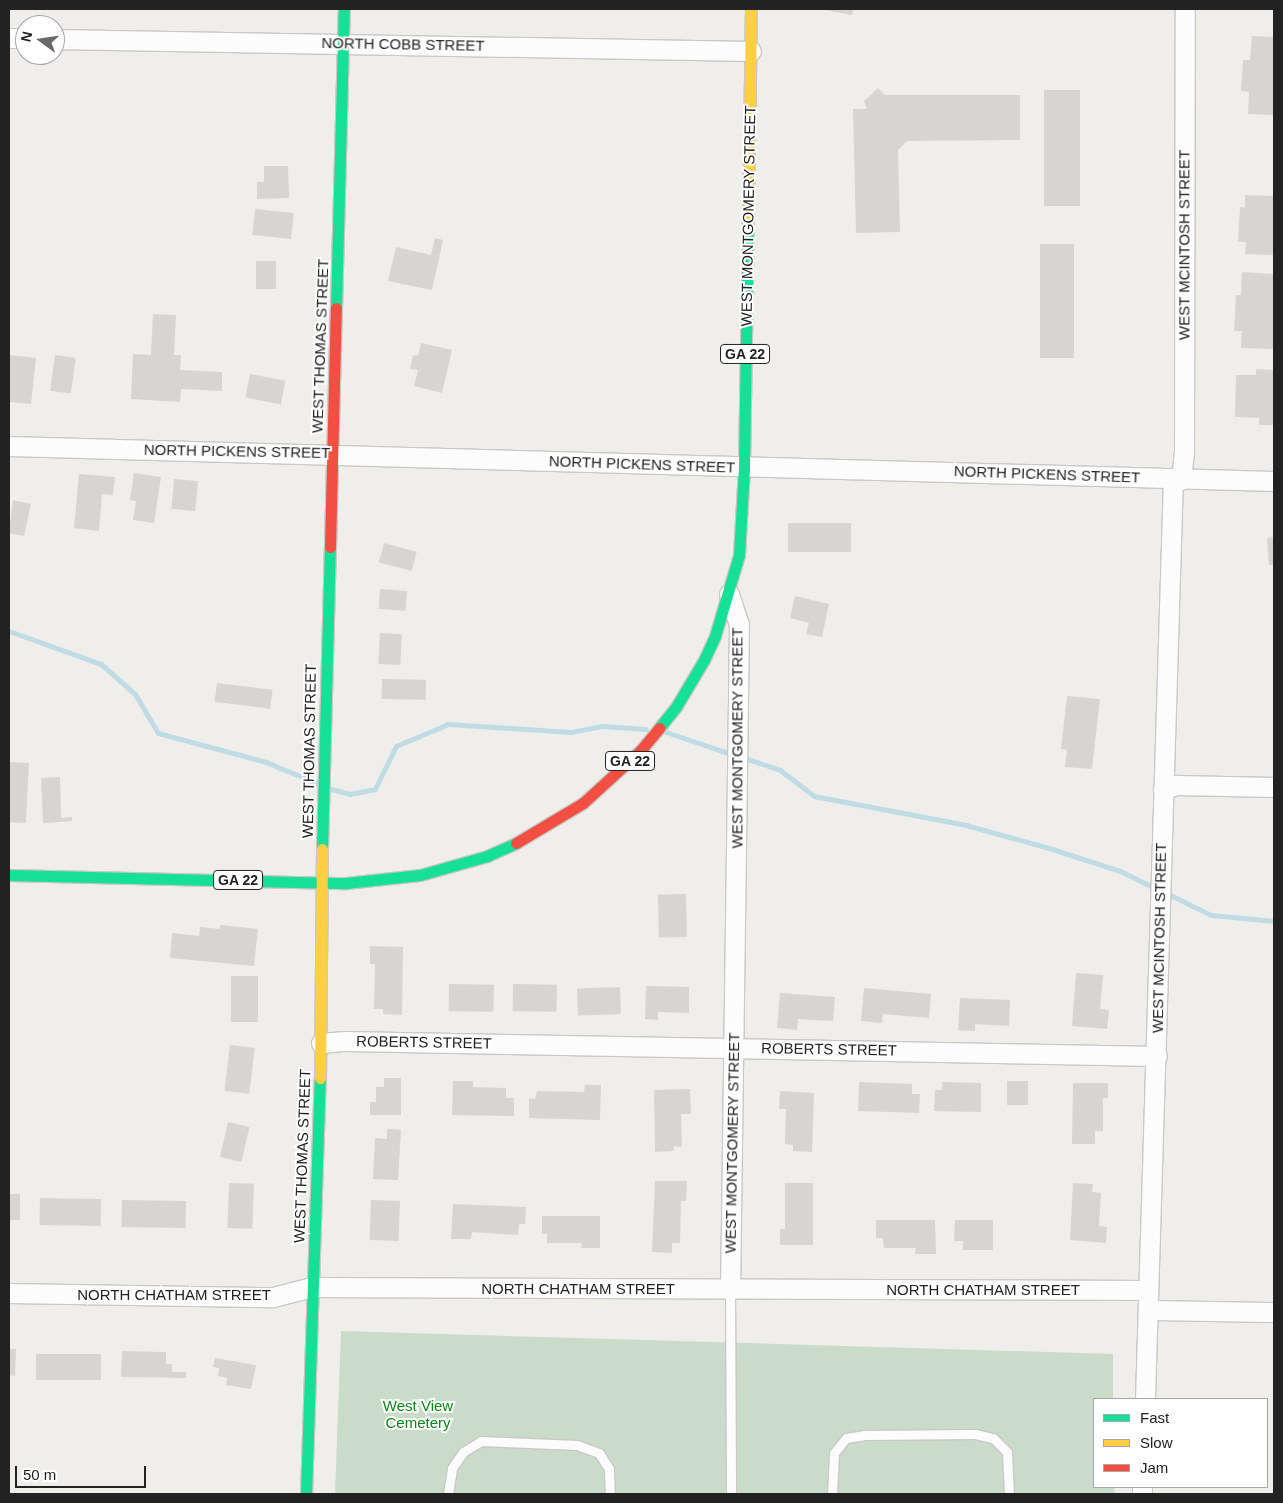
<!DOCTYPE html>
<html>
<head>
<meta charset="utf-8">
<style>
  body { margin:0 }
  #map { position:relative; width:1283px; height:1503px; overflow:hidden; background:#f0eeeb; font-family:Helvetica,sans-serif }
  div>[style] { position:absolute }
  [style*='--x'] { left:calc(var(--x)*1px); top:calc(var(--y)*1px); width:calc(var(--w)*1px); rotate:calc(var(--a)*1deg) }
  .cemetery>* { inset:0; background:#cadbca }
  .stream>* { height:5px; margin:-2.5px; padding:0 2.5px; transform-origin:2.5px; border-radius:2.5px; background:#bfdbe3 }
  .building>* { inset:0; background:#d7d4d2; transform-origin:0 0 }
  .roads { filter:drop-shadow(1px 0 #c9c8c7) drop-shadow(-1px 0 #c9c8c7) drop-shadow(0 1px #c9c8c7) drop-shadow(0 -1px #c9c8c7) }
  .lane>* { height:9px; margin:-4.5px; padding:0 4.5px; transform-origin:4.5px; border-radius:4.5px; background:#fdfcfc }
  .street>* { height:19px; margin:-9.5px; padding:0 9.5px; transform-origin:9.5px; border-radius:9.5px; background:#fdfcfc }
  .fast>* { height:11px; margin:-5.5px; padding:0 5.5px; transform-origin:5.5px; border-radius:5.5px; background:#16e098 }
  .slow>* { height:11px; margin:-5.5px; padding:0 5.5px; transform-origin:5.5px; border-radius:5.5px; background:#ffcf43 }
  .jam>* { height:11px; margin:-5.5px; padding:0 5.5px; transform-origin:5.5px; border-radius:5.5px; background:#f24e42 }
  span { translate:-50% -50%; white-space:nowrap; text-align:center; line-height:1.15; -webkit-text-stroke:4px #fff; paint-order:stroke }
  .shield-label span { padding:1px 4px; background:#fff; border:1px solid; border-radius:4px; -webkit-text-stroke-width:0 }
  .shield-label { font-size:14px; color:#222; font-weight:700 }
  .street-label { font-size:15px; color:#222 }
  .park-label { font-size:15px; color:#0c8416 }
  .frame { position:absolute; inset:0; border:10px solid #222; pointer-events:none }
  .legend { position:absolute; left:1093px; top:1398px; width:175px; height:90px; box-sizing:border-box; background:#fff; border:1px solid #a7a7a7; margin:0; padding:6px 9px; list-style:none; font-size:15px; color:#222 }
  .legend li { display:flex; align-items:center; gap:10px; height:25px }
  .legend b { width:25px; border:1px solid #a7a7a7 }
  .north { position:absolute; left:15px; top:15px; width:50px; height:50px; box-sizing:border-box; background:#fff; border:1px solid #a7a7a7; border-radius:50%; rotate:284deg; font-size:14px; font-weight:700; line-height:20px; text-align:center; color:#222 }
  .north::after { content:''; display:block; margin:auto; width:18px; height:22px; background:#6a6968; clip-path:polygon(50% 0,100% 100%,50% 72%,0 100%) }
  .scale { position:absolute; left:15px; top:1466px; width:131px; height:22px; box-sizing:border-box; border:2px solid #222; border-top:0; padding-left:6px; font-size:15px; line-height:18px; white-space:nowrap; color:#222; -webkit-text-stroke:4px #fff; paint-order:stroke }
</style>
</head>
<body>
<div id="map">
  <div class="cemetery">
    <div style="clip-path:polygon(341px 1331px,1113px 1354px,1113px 1399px,1094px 1399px,1094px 1487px,1114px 1487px,1115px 1494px,335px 1494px)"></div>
  </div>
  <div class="stream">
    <div style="--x:9;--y:631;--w:98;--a:19.7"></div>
    <div style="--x:101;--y:664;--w:45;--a:41.4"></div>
    <div style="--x:135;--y:694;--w:45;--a:59.5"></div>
    <div style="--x:158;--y:733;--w:112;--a:15"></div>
    <div style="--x:266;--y:762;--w:54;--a:22.8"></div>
    <div style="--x:666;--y:732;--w:72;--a:18.7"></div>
    <div style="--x:742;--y:757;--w:40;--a:18.9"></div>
    <div style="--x:780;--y:770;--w:43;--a:37.4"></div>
    <div style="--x:814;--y:796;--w:155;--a:10.8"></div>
    <div style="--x:966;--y:825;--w:86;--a:15.5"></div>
    <div style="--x:1049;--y:848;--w:75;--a:17.9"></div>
    <div style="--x:1120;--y:871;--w:41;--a:25.9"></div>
    <div style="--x:331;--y:789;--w:20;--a:15"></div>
    <div style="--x:350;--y:794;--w:25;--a:-11"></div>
    <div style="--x:375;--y:789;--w:48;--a:-64"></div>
    <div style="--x:396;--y:746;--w:56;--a:-22.9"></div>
    <div style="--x:448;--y:724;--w:123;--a:3.7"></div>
    <div style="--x:571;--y:732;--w:32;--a:-11"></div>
    <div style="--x:602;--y:726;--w:44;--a:3.9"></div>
    <div style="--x:1164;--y:892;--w:52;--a:26.1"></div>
    <div style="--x:1211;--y:915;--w:63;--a:5.4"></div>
  </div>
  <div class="building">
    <div style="clip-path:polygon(819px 9px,853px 9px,852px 15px)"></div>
    <div style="clip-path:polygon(1252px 36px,1274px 37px,1274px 115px,1248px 114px,1249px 92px,1241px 91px,1243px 60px,1250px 60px)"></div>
    <div style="clip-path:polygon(878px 88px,885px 95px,1020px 95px,1020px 140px,907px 141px,898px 150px,900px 232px,856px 233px,853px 109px,867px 109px,864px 101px)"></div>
    <div style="left:1044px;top:90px;width:36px;height:116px"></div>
    <div style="clip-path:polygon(264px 166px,288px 166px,289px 198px,257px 199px,257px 182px,264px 182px)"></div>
    <div style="clip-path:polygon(1245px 195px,1274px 196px,1274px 255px,1245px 254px,1246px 242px,1238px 242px,1240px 207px,1245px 208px)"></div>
    <div style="left:255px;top:209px;width:39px;height:26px;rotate:6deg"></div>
    <div style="clip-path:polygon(435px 238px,443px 240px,432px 290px,388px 281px,396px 247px,431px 255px)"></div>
    <div style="left:1040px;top:244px;width:34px;height:114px"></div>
    <div style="left:256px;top:261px;width:20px;height:28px"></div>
    <div style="clip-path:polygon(1242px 272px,1274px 274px,1274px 349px,1241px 348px,1242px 331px,1234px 331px,1236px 295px,1241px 295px)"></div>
    <div style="clip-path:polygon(153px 314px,176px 315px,174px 355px,181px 355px,180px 370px,222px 372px,222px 391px,181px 389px,180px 402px,131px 399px,133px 354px,151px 355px)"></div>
    <div style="clip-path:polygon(421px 343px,452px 350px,442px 393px,414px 386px,418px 370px,410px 369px,413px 355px,418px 356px)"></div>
    <div style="clip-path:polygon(10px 355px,36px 358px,31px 404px,9px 402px)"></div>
    <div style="left:55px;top:355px;width:21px;height:36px;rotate:8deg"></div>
    <div style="clip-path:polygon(1256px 369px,1274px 370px,1274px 425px,1259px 425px,1259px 418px,1235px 417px,1236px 375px,1256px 375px)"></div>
    <div style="left:250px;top:374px;width:36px;height:24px;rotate:11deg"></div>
    <div style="clip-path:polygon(134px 473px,161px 477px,154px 523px,133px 520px,136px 501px,130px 500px)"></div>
    <div style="clip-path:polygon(79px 474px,115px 477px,113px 495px,102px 494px,99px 531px,74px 528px)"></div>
    <div style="left:174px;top:479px;width:24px;height:30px;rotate:5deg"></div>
    <div style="clip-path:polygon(13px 500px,31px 504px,24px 536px,9px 533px)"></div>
    <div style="left:788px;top:523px;width:63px;height:29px"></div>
    <div style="clip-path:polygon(1274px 537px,1274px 565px,1269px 565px,1267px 538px)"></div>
    <div style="left:384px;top:543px;width:34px;height:20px;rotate:15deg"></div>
    <div style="left:380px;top:589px;width:27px;height:20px;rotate:4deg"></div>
    <div style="clip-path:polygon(795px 596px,829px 604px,822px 637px,806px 634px,809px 623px,790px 618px)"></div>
    <div style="left:380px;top:633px;width:22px;height:31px;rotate:3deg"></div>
    <div style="left:382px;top:679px;width:44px;height:20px;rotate:1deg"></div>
    <div style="left:217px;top:683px;width:56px;height:19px;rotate:7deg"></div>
    <div style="clip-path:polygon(1067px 696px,1100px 699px,1092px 769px,1065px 767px,1067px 750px,1061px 749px)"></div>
    <div style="left:9px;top:762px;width:20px;height:60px;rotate:3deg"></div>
    <div style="clip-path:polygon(60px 777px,61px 818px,72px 817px,72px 821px,43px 823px,41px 778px)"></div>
    <div style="left:686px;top:894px;width:43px;height:28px;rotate:89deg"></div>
    <div style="clip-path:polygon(220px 925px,258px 929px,254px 966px,170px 958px,172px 933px,199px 936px,200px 927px,220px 929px)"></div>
    <div style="clip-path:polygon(370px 946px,403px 947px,402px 1015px,383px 1014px,383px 1009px,374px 1009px,375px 964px,370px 964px)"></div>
    <div style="clip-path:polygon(1076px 973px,1103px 975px,1100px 1009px,1109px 1010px,1107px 1029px,1072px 1026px)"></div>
    <div style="left:231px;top:976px;width:27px;height:46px"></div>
    <div style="left:449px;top:984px;width:45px;height:27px;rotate:1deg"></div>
    <div style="left:513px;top:984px;width:44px;height:27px;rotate:1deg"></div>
    <div style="clip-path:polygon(646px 986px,689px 987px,689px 1013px,658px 1012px,658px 1020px,645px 1019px)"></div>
    <div style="left:620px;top:987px;width:27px;height:43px;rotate:88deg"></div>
    <div style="clip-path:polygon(864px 988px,931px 994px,929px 1018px,883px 1014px,882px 1023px,861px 1021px)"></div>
    <div style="clip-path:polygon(780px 993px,835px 997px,833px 1021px,798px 1019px,797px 1030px,777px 1028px)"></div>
    <div style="clip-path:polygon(960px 998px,1010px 1000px,1009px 1026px,975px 1024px,975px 1031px,958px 1030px)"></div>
    <div style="left:230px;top:1045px;width:25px;height:46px;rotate:7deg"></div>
    <div style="clip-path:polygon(384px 1078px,401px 1078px,401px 1115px,370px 1115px,370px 1102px,376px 1102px,376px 1087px,384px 1087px)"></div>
    <div style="clip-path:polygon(453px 1081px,473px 1081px,473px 1087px,506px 1088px,506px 1098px,514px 1098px,514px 1116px,452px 1115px)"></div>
    <div style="left:1007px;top:1081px;width:21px;height:24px"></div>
    <div style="clip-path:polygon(859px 1082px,912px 1084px,912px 1094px,920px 1094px,919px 1113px,858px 1111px)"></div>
    <div style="clip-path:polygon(942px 1082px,981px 1083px,981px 1112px,934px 1111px,935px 1090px,942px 1090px)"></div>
    <div style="clip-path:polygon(1073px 1083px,1108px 1083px,1108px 1098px,1103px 1098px,1103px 1131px,1095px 1131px,1095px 1144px,1072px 1144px)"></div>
    <div style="clip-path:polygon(585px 1085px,601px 1085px,600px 1120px,529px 1118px,529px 1098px,535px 1099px,537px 1091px,584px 1092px)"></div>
    <div style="clip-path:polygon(690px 1089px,691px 1114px,681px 1114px,682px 1147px,674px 1146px,673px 1151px,655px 1152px,654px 1090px)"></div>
    <div style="clip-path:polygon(780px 1091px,814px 1093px,812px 1152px,793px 1151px,793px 1145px,785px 1144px,786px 1109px,779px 1109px)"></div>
    <div style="left:228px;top:1122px;width:22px;height:36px;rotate:13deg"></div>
    <div style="clip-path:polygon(387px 1129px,401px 1130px,398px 1180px,373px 1179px,375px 1138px,387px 1139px)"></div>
    <div style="clip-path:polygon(655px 1181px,687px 1181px,686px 1201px,681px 1201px,680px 1243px,672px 1243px,672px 1253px,652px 1252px)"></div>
    <div style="left:229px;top:1183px;width:25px;height:45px;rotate:2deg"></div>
    <div style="clip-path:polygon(785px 1183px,813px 1183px,813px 1245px,780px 1245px,780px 1229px,785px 1229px)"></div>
    <div style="clip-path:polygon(1073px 1183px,1093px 1184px,1092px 1192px,1101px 1193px,1099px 1226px,1107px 1227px,1106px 1243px,1070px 1240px)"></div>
    <div style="left:9px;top:1194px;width:11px;height:26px"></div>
    <div style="left:40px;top:1198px;width:61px;height:27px;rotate:1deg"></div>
    <div style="left:122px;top:1200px;width:64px;height:27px;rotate:1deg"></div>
    <div style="left:371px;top:1200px;width:29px;height:40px;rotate:2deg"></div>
    <div style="clip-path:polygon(453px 1204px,526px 1207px,525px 1224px,519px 1224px,518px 1235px,472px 1232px,471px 1239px,451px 1239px)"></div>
    <div style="clip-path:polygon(542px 1216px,600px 1216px,600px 1248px,581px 1248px,582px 1243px,547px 1243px,547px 1234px,542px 1234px)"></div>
    <div style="clip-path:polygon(876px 1220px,935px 1220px,936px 1254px,915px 1254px,916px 1248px,884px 1248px,883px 1238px,876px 1238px)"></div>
    <div style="clip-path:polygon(955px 1220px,993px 1220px,993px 1250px,963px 1250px,963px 1241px,954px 1241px)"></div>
    <div style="clip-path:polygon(9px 1349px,16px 1349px,15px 1376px,9px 1375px)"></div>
    <div style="clip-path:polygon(122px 1351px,166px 1352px,166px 1364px,172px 1364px,172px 1372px,186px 1372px,186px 1378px,121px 1377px)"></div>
    <div style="left:36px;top:1354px;width:65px;height:26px"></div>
    <div style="clip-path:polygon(215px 1358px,256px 1365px,251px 1389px,226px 1385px,227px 1378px,218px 1376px,219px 1368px,213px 1367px)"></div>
  </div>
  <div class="roads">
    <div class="lane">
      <div style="--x:730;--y:1290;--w:204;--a:89.7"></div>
      <div style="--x:448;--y:1494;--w:26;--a:-81"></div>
      <div style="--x:452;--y:1468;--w:19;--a:-55"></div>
      <div style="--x:463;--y:1452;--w:21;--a:-31"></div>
      <div style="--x:481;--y:1441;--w:96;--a:2.4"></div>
      <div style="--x:577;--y:1445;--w:23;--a:20"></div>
      <div style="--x:599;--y:1453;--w:19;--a:58"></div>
      <div style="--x:609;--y:1469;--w:25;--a:88"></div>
      <div style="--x:832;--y:1494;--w:41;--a:-87.2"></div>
      <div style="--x:834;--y:1453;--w:19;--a:-51"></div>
      <div style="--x:846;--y:1438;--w:18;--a:-9"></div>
      <div style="--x:864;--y:1435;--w:111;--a:-0.5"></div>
      <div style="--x:975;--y:1434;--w:18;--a:13"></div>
      <div style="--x:993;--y:1438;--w:20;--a:45"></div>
      <div style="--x:1007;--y:1452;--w:42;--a:87.3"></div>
    </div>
    <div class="street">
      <div style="--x:9;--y:38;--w:16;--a:0"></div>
      <div style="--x:55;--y:39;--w:696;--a:0.99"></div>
      <div style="--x:9;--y:446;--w:1265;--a:1.58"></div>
      <div style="--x:1181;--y:480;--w:27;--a:-84"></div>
      <div style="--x:1184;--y:453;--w:444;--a:-89.9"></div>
      <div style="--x:729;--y:594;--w:32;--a:72"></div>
      <div style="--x:739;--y:624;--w:666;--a:90.77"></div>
      <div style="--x:1163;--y:789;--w:15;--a:-16"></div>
      <div style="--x:1177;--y:785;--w:97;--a:1.2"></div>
      <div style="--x:321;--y:1043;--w:24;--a:-5"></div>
      <div style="--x:345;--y:1041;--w:812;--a:1.06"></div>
      <div style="--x:9;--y:1293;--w:264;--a:0.9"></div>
      <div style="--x:273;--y:1297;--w:40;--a:-14.4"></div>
      <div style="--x:312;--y:1287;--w:836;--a:0.21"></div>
      <div style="--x:1148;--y:1310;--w:126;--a:0.9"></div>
      <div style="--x:1145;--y:1399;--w:922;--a:-88.26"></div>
      <div style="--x:1142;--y:1487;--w:7;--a:90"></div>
    </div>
    <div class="fast">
      <div style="--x:336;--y:308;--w:299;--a:-88.5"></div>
      <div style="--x:659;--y:728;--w:27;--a:-51"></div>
      <div style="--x:676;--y:707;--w:55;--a:-59.2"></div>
      <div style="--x:704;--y:660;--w:26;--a:-65"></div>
      <div style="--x:715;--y:636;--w:84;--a:-73.5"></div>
      <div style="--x:739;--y:555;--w:88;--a:-86.7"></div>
      <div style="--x:744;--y:467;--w:246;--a:-89.1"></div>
      <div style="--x:322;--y:849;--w:302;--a:-88.5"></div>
      <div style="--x:9;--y:875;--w:337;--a:1.4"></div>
      <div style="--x:346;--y:883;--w:74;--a:-6.2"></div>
      <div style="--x:420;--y:875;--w:70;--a:-15.8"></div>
      <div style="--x:487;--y:856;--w:32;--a:-24"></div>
      <div style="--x:306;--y:1494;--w:416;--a:-88.1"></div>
    </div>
    <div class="slow">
      <div style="--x:748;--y:221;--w:212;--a:-89.2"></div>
      <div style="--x:320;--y:1078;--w:229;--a:-89.5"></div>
    </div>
    <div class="jam">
      <div style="--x:330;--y:547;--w:239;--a:-88.6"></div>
      <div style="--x:516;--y:843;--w:78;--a:-30.8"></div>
      <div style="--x:583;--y:803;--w:77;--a:-42.4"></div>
      <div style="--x:640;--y:751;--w:30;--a:-50"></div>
    </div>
  </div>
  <div class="shield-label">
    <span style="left:745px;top:354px">GA 22</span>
    <span style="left:630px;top:761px">GA 22</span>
    <span style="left:238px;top:880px">GA 22</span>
  </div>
  <div class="street-label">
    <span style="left:403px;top:44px;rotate:1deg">NORTH COBB STREET</span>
    <span style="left:748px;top:216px;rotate:-89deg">WEST MONTGOMERY STREET</span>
    <span style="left:1184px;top:245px;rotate:-90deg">WEST MCINTOSH STREET</span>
    <span style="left:320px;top:346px;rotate:-88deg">WEST THOMAS STREET</span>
    <span style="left:237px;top:451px;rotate:1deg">NORTH PICKENS STREET</span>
    <span style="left:642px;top:464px;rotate:2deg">NORTH PICKENS STREET</span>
    <span style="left:1047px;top:474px;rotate:2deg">NORTH PICKENS STREET</span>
    <span style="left:737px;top:738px;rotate:-90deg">WEST MONTGOMERY STREET</span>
    <span style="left:309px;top:751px;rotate:-89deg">WEST THOMAS STREET</span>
    <span style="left:1159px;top:938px;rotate:-89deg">WEST MCINTOSH STREET</span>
    <span style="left:424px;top:1042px;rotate:1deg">ROBERTS STREET</span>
    <span style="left:829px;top:1049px;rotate:1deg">ROBERTS STREET</span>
    <span style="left:732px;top:1143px;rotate:-89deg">WEST MONTGOMERY STREET</span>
    <span style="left:302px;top:1156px;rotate:-88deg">WEST THOMAS STREET</span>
    <span style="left:578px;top:1289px">NORTH CHATHAM STREET</span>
    <span style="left:983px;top:1290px">NORTH CHATHAM STREET</span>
    <span style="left:174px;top:1295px">NORTH CHATHAM STREET</span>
  </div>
  <div class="park-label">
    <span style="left:418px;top:1414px">West View<br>Cemetery</span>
  </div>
  <div class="frame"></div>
  <ul class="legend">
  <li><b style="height:6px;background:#16e098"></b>Fast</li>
  <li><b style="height:6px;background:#ffcf43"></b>Slow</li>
  <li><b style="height:6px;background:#f24e42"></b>Jam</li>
  </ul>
  <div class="north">N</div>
  <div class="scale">50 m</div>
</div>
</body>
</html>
